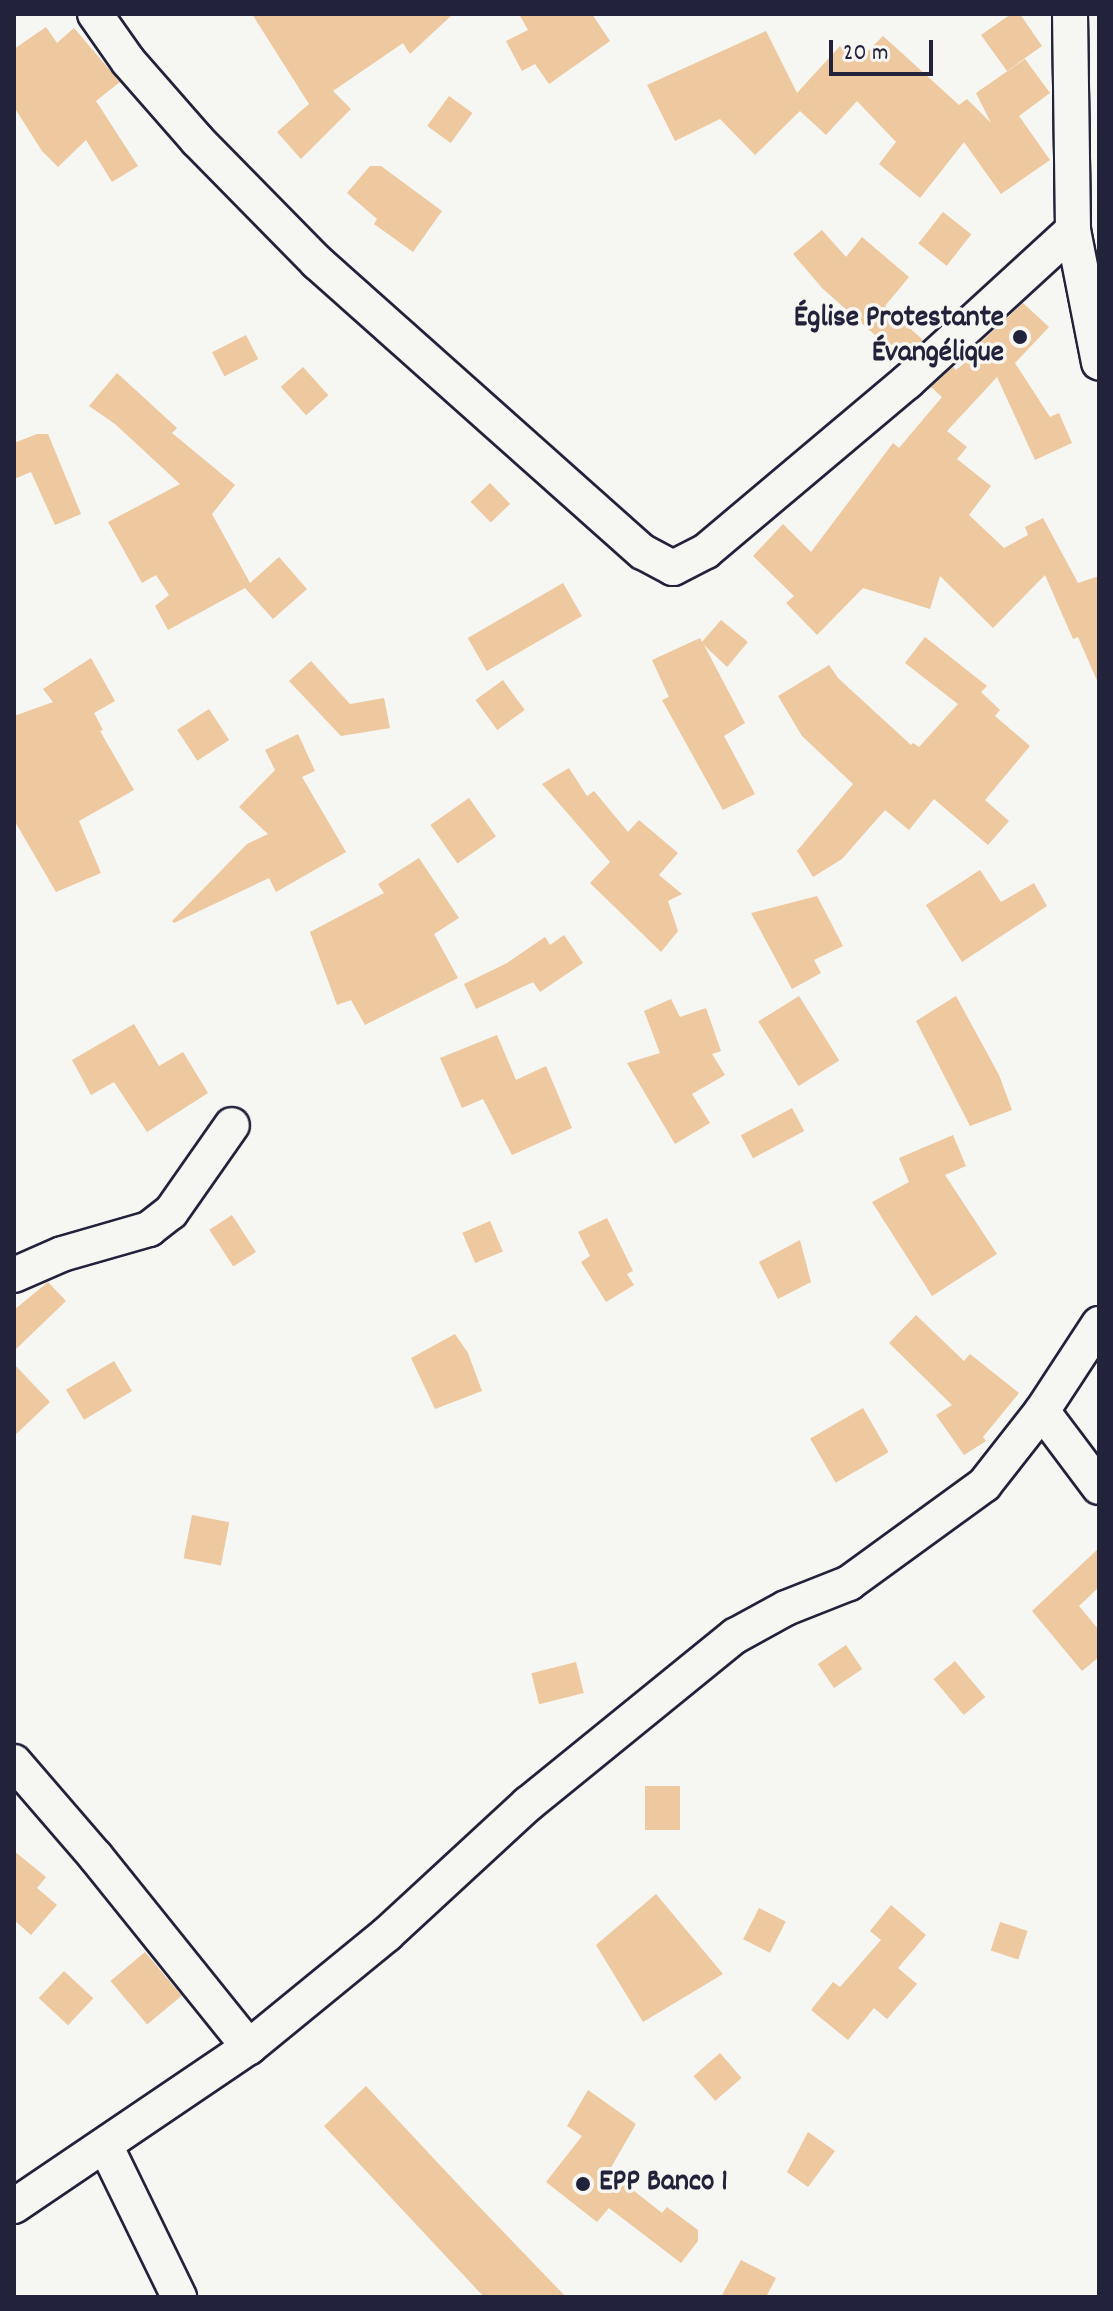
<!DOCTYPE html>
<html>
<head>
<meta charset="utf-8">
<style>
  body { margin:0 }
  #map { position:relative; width:1113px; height:2311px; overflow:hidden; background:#f6f6f2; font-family:Dekko,sans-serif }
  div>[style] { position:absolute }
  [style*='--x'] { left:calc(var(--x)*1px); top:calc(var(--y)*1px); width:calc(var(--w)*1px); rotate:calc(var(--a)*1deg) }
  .building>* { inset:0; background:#eec89e; transform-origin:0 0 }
  .roads { filter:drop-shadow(2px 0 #22223b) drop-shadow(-2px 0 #22223b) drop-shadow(0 2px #22223b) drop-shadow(0 -2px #22223b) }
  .minor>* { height:34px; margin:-17px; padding:0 17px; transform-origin:17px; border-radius:17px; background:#f6f6f2 }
  .dots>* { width:22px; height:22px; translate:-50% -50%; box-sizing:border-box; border:4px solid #f6f6f2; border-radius:50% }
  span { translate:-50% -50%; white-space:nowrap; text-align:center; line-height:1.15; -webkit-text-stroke:7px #f6f6f2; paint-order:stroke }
  .poi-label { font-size:30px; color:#22223b; font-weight:700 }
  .right { translate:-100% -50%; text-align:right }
  .left { translate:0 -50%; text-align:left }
  .frame { position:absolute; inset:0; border:16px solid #22223b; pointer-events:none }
  .scale { position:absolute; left:829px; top:40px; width:104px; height:36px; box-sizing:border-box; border:4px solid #22223b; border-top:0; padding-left:10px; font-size:24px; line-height:28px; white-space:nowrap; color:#22223b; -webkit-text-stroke:6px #f6f6f2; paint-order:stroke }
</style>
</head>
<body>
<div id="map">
  <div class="building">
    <div style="clip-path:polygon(252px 14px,453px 14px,410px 54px,403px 43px,333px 91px,351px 109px,301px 159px,277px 132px,309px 104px)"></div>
    <div style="clip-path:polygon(519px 14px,592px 14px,610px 41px,549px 84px,535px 64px,522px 71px,506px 41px,528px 30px)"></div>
    <div style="clip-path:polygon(1011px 14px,1020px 14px,1042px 46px,1007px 71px,981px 35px)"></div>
    <div style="clip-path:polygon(46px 27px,57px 43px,74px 28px,120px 82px,96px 101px,138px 166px,112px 182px,86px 140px,58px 167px,42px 151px,14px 107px,14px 49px)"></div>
    <div style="clip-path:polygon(766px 31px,797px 93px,840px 46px,857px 62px,883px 36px,959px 105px,967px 99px,991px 123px,976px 93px,1025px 59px,1050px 93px,1019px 116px,1050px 160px,1001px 194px,964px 142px,920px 198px,879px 164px,896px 142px,857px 101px,826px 135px,800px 111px,755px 155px,720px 119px,675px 141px,647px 85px)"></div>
    <div style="left:449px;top:96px;width:29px;height:37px;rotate:36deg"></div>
    <div style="clip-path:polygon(370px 166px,381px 166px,442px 211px,413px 252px,374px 224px,377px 219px,347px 193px)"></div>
    <div style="left:943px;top:212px;width:36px;height:40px;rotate:38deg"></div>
    <div style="clip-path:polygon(822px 230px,846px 257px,862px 237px,909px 277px,885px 306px,923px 340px,902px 359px,822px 288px,793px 254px)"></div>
    <div style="clip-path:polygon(1023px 303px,1049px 327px,1015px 363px,1050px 417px,1059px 413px,1072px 443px,1035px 460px,997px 377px,947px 431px,967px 447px,957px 459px,991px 486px,969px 515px,1004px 548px,1028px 535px,1025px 527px,1043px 518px,1078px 583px,1099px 576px,1099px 685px,1078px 637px,1073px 639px,1045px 575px,993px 628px,940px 576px,930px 609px,863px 588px,817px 635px,786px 603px,794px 596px,753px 556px,783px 524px,811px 552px,893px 443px,899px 448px,942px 397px,931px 387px,953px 367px,956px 370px,973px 356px,983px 346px,981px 342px)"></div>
    <div style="left:246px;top:335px;width:27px;height:38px;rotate:63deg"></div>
    <div style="left:303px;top:367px;width:38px;height:30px;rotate:48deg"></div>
    <div style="clip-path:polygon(117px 373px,177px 428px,172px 433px,235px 485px,212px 514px,250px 583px,279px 557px,307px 589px,273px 619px,245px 588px,168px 630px,155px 606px,169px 595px,156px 575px,142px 583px,108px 522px,180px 484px,115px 424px,89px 406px)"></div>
    <div style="clip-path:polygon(37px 434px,48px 434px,81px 514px,55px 525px,31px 472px,14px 479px,14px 443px)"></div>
    <div style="left:490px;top:483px;width:29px;height:27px;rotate:46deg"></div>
    <div style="left:563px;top:583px;width:38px;height:110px;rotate:60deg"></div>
    <div style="clip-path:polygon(721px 620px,748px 642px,727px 667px,704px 645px,745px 723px,724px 736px,755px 794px,723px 810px,662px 700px,669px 697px,652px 660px,700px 638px,702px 642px)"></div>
    <div style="clip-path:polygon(925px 637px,987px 686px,981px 692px,1000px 710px,995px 716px,1030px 746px,985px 800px,1009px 821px,988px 845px,934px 799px,909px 830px,885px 810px,842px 859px,813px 877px,797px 851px,853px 784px,802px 736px,778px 696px,829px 665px,838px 678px,911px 745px,913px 743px,919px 747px,958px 704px,905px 663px)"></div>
    <div style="clip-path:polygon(91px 658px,115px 701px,94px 713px,103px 730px,100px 731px,134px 790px,79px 821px,101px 873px,56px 892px,14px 820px,14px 716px,53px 702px,43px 689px)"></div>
    <div style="clip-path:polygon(311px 661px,350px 704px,384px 698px,390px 728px,341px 736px,289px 681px)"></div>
    <div style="left:503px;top:680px;width:37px;height:34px;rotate:54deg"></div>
    <div style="left:209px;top:709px;width:37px;height:38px;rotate:57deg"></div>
    <div style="clip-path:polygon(298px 734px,315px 771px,302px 777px,346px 852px,276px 892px,269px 878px,174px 923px,172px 921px,247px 844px,268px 834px,239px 807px,275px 770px,265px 750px)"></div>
    <div style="clip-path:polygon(569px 768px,587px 796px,594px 791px,628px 832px,639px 820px,678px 853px,659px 875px,682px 894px,668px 901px,678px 931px,661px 952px,590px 883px,610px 862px,542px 784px)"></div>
    <div style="left:469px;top:798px;width:47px;height:47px;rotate:55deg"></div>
    <div style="clip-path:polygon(419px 858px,459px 918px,434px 934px,458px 978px,365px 1025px,351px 1000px,337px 1005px,310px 932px,384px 893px,378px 884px)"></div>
    <div style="clip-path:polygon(980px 870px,1001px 902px,1034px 883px,1047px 906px,962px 962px,926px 905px)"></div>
    <div style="clip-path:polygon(817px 896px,843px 946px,814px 960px,821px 973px,792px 989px,751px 913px)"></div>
    <div style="clip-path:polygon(564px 935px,583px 963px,540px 992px,533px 982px,476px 1009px,464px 984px,507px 963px,545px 937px,550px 945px)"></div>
    <div style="left:799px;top:996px;width:76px;height:48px;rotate:58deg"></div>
    <div style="clip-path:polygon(956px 996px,999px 1075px,1012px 1110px,970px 1126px,916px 1021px)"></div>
    <div style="clip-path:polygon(671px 999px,680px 1017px,706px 1008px,721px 1051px,712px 1054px,725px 1075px,692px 1094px,710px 1123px,675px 1144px,627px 1063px,660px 1053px,644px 1011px)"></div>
    <div style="clip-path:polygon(134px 1024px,159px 1066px,183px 1052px,208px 1093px,147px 1132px,114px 1082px,91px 1095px,72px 1060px)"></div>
    <div style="clip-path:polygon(497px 1035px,516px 1080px,546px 1066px,572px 1128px,512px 1155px,483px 1099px,462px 1108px,440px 1058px)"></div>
    <div style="left:792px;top:1108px;width:26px;height:58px;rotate:62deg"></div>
    <div style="clip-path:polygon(953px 1135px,966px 1166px,945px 1175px,997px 1254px,932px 1296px,872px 1202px,909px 1182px,899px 1158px)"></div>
    <div style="left:232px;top:1215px;width:44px;height:27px;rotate:57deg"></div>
    <div style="clip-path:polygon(607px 1218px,633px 1271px,627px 1274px,634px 1285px,606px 1302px,581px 1262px,590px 1256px,578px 1232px)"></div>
    <div style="left:490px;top:1221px;width:33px;height:30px;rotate:67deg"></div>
    <div style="clip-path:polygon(800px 1240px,811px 1282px,778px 1299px,759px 1262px)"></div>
    <div style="clip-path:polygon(48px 1282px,66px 1301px,14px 1351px,14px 1310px)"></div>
    <div style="clip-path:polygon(916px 1315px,964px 1361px,970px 1354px,1019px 1393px,983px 1437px,986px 1441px,964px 1455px,936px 1415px,952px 1405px,889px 1343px)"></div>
    <div style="clip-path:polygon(455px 1334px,468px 1353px,482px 1391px,435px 1409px,411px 1358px)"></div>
    <div style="left:114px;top:1361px;width:35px;height:56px;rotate:59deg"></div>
    <div style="clip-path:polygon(14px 1364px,50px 1402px,14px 1436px)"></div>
    <div style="left:863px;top:1408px;width:51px;height:61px;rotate:60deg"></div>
    <div style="left:192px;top:1515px;width:38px;height:44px;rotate:11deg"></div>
    <div style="clip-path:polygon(1099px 1548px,1099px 1587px,1079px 1606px,1099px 1630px,1099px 1657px,1082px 1671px,1032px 1611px)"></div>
    <div style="left:846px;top:1645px;width:29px;height:34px;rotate:56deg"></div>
    <div style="left:955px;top:1661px;width:47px;height:28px;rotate:50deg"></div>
    <div style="left:576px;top:1662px;width:32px;height:46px;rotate:76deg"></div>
    <div style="left:645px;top:1786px;width:35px;height:44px"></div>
    <div style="clip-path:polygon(14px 1851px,46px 1877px,37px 1888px,57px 1905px,31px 1935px,14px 1920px)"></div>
    <div style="clip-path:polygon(656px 1894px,723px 1974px,643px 2022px,596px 1945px)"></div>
    <div style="clip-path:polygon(891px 1905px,926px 1935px,898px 1968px,917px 1984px,887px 2019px,874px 2008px,848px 2040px,811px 2010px,833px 1982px,840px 1987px,881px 1940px,870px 1931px)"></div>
    <div style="left:759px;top:1908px;width:30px;height:35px;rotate:27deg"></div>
    <div style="left:1000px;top:1922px;width:29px;height:30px;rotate:18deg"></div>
    <div style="left:145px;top:1952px;width:57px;height:45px;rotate:50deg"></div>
    <div style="left:64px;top:1971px;width:40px;height:37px;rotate:43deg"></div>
    <div style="left:720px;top:2053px;width:33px;height:35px;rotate:49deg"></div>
    <div style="clip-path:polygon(366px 2086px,466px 2193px,566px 2297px,484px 2297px,324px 2126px)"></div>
    <div style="clip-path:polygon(588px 2090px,636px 2124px,609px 2171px,662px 2213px,667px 2207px,698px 2230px,698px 2241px,681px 2263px,609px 2208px,597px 2222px,546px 2182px,582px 2136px,567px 2126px)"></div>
    <div style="clip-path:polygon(808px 2132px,835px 2151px,808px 2187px,787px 2172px)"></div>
    <div style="clip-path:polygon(741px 2260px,776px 2278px,766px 2297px,721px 2297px)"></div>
  </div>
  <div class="roads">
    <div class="minor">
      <div style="--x:95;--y:14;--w:57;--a:54.9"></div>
      <div style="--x:128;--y:61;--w:106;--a:48.8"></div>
      <div style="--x:198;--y:141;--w:170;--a:45.5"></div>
      <div style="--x:317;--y:262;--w:436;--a:41.7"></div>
      <div style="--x:643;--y:552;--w:34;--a:28"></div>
      <div style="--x:673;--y:568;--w:37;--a:-27"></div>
      <div style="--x:706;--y:551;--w:263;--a:-40.1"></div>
      <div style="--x:907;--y:382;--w:225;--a:-42.5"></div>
      <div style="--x:1070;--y:14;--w:216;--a:89.2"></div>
      <div style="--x:1073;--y:230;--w:135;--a:78.9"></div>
      <div style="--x:14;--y:1275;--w:52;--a:-23.6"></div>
      <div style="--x:62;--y:1254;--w:91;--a:-16"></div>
      <div style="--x:149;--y:1229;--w:28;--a:-38"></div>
      <div style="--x:171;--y:1212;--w:106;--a:-55"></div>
      <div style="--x:1042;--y:1411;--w:95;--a:53.1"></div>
      <div style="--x:14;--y:1762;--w:125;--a:49.2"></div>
      <div style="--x:96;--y:1857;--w:244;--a:51.2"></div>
      <div style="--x:106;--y:2147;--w:167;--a:64"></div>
      <div style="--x:14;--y:2206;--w:284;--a:-34.1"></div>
      <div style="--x:249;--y:2047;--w:178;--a:-39.3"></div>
      <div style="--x:387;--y:1934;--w:192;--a:-42.7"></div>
      <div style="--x:528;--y:1804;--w:267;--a:-39.1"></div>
      <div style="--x:735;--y:1636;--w:58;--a:-28.8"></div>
      <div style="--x:786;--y:1608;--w:68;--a:-21.6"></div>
      <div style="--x:849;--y:1583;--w:167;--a:-36"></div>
      <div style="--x:984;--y:1485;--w:94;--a:-51.9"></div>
      <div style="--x:1042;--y:1411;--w:104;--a:-56.8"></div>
    </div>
  </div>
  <div class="dots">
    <div style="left:1020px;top:337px;background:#22223b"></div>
    <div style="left:583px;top:2184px;background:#22223b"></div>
  </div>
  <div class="poi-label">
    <span class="right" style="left:1004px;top:337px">Église Protestante<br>Évangélique</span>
    <span class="left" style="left:599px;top:2184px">EPP Banco 1</span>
  </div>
  <div class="frame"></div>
  <div class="scale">20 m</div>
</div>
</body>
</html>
